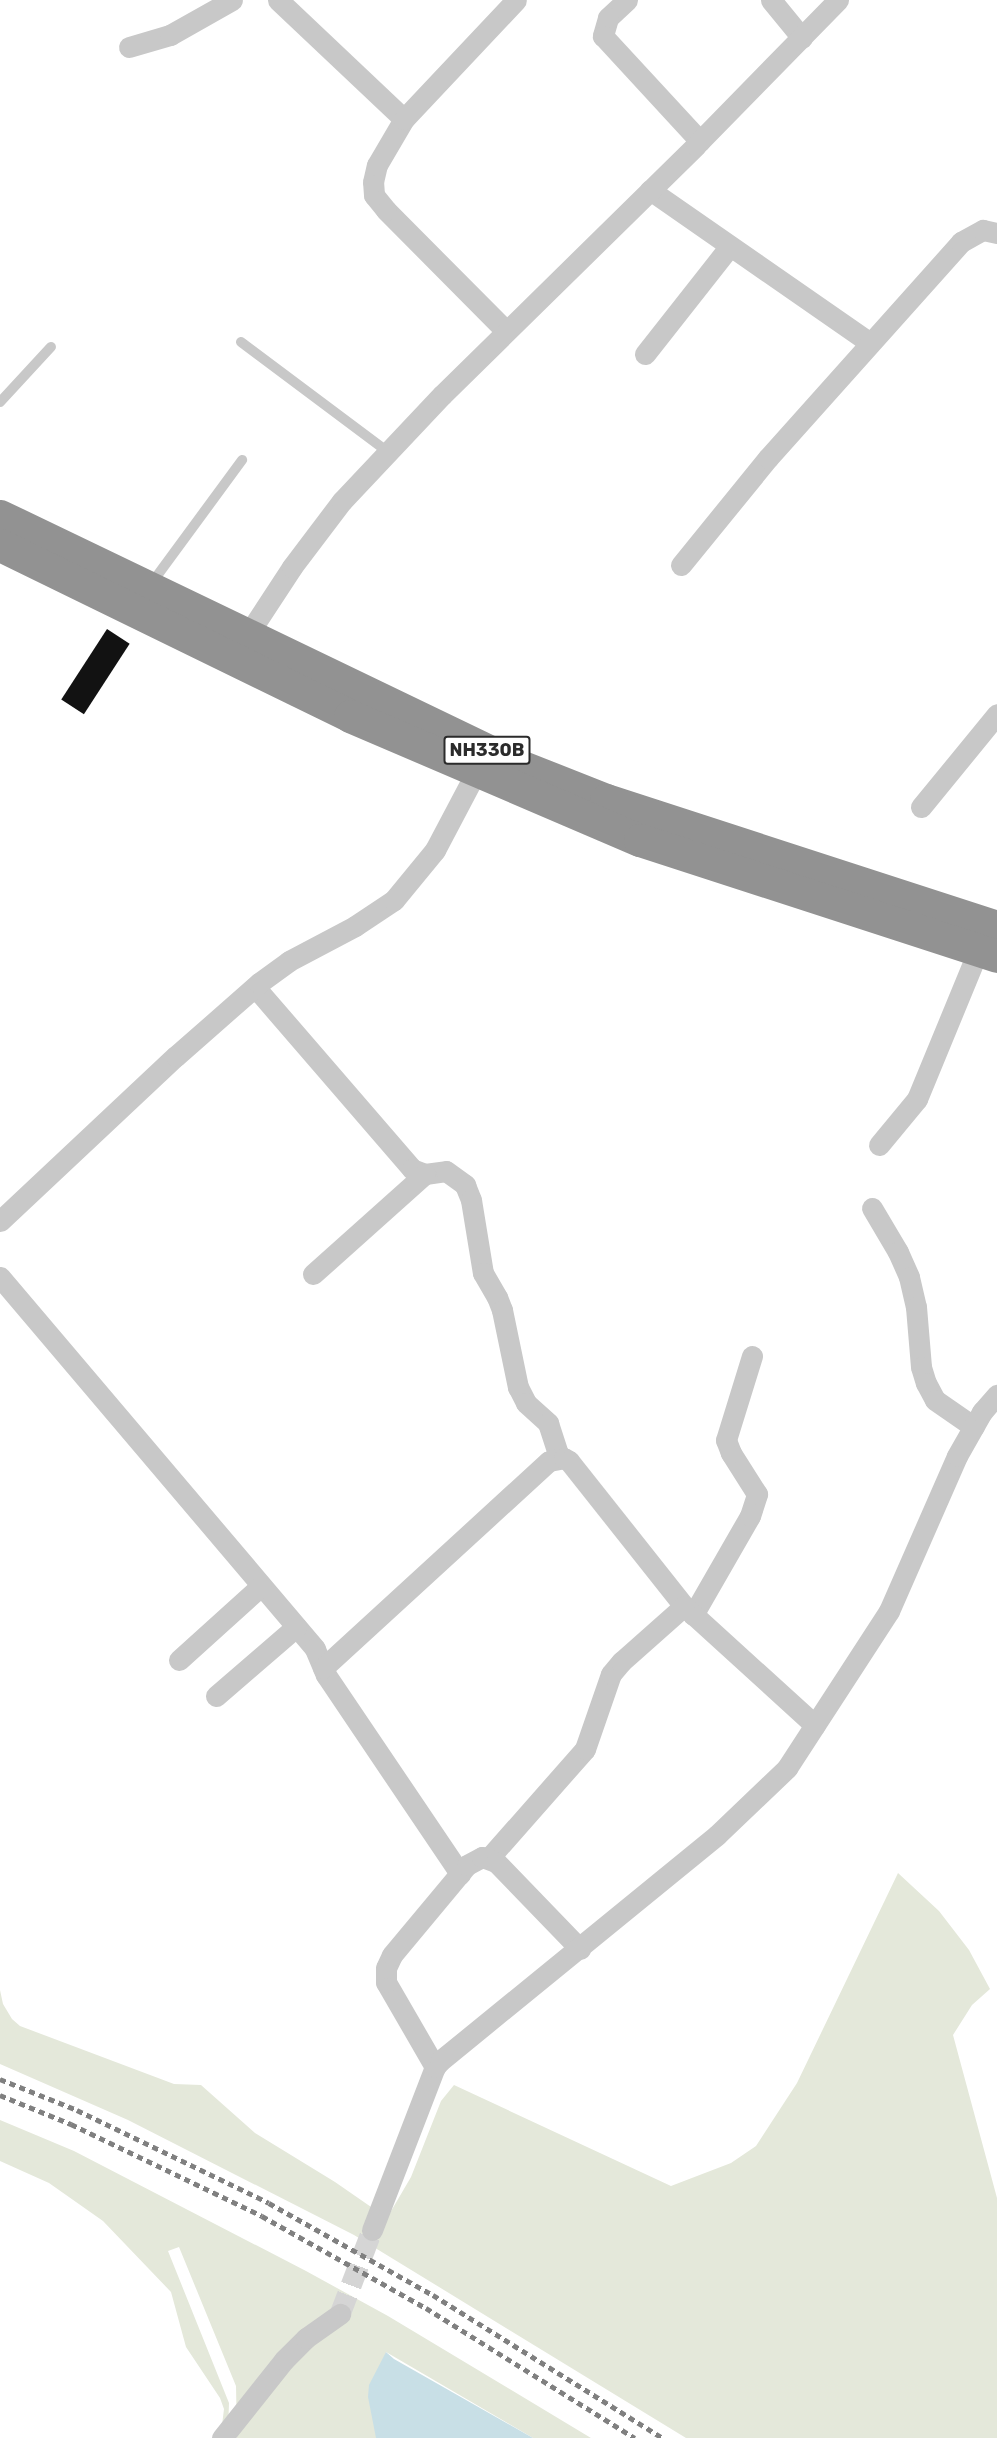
<!DOCTYPE html>
<html>
<head>
<meta charset="utf-8">
<style>
  body { margin:0 }
  #map { position:relative; width:997px; height:2438px; overflow:hidden; background:#fff; font-family:Rubik,sans-serif }
  div>[style] { position:absolute }
  [style*='--x'] { left:calc(var(--x)*1px); top:calc(var(--y)*1px); width:calc(var(--w)*1px); rotate:calc(var(--a)*1deg) }
  .green>* { inset:0; background:#e4e8da }
  .water>* { inset:0; background:#c8dfe6 }
  .building>* { inset:0; background:#121212; transform-origin:0 0 }
  .street-tunnel>* { height:21px; margin-top:-10.5px; transform-origin:0; background:repeating-linear-gradient(90deg,#d5d5d5 0 21px,transparent 0 31px) }
  .lane>* { height:10px; margin:-5px; padding:0 5px; transform-origin:5px; border-radius:5px; background:#c8c8c8 }
  .street>* { height:21px; margin:-10.5px; padding:0 10.5px; transform-origin:10.5px; border-radius:10.5px; background:#c8c8c8 }
  .highway>* { height:33px; margin:-16.5px; padding:0 16.5px; transform-origin:16.5px; border-radius:16.5px; background:#929292 }
  .rail>* { height:4.5px; margin-top:-2.25px; transform-origin:0; background:repeating-linear-gradient(90deg,#808080 0 6px,transparent 0 10.5px) }
  span { translate:-50% -50%; white-space:nowrap; text-align:center; line-height:1.15; -webkit-text-stroke:6px #fff; paint-order:stroke }
  .shield-label span { padding:2px 4px; background:#fff; border:2px solid; border-radius:4px; -webkit-text-stroke-width:0 }
  .shield-label { font-size:18px; color:#2b2b2b; font-weight:700 }
</style>
</head>
<body>
<div id="map">
  <div class="green">
    <div style="clip-path:polygon(898px 1873px,939px 1911px,969px 1950px,990px 1989px,972px 2005px,953px 2035px,997px 2198px,997px 2438px,686px 2438px,354px 2235px,128px 2120px,0 2064px,0 1990px,3px 2004px,12px 2019px,20px 2026px,174px 2084px,201px 2085px,255px 2133px,335px 2182px,387px 2218px,411px 2177px,441px 2101px,454px 2085px,671px 2186px,731px 2163px,756px 2146px,797px 2083px)"></div>
    <div style="clip-path:polygon(0 2120px,74px 2151px,306px 2271px,388px 2316px,591px 2438px,533px 2438px,386px 2352px,376px 2438px,237px 2438px,236px 2386px,179px 2247px,168px 2251px,229px 2403px,228px 2432px,222px 2425px,224px 2409px,220px 2398px,186px 2347px,171px 2292px,103px 2221px,49px 2183px,0 2161px)"></div>
  </div>
  <div class="water">
    <div style="clip-path:polygon(386px 2352px,394px 2359px,533px 2438px,376px 2438px,368px 2397px,369px 2385px)"></div>
  </div>
  <div class="building">
    <div style="left:107px;top:629px;width:27px;height:84px;rotate:33deg"></div>
  </div>
  <div class="street-tunnel">
    <div style="--x:340;--y:2314;--w:90;--a:-69.1"></div>
  </div>
  <div class="lane">
    <div style="--x:241;--y:342;--w:184;--a:36.8"></div>
    <div style="--x:0;--y:402;--w:75;--a:-47.2"></div>
    <div style="--x:151;--y:584;--w:154;--a:-53.7"></div>
  </div>
  <div class="street">
    <div style="--x:278;--y:0;--w:173;--a:43.4"></div>
    <div style="--x:627;--y:0;--w:26;--a:137"></div>
    <div style="--x:608;--y:18;--w:19;--a:106"></div>
    <div style="--x:603;--y:36;--w:143;--a:47.3"></div>
    <div style="--x:771;--y:0;--w:49;--a:50.8"></div>
    <div style="--x:129;--y:47;--w:43;--a:-16.3"></div>
    <div style="--x:170;--y:35;--w:71;--a:-29.4"></div>
    <div style="--x:650;--y:190;--w:268;--a:34.8"></div>
    <div style="--x:506;--y:331;--w:170;--a:-134.8"></div>
    <div style="--x:386;--y:210;--w:19;--a:-129"></div>
    <div style="--x:374;--y:195;--w:13;--a:-94"></div>
    <div style="--x:373;--y:182;--w:17;--a:-77"></div>
    <div style="--x:377;--y:165;--w:53;--a:-59.6"></div>
    <div style="--x:404;--y:119;--w:163;--a:-46.7"></div>
    <div style="--x:645;--y:354;--w:137;--a:-51.8"></div>
    <div style="--x:681;--y:565;--w:138;--a:-50.9"></div>
    <div style="--x:768;--y:458;--w:290;--a:-48.2"></div>
    <div style="--x:961;--y:242;--w:25;--a:-29"></div>
    <div style="--x:983;--y:230;--w:14;--a:12"></div>
    <div style="--x:241;--y:645;--w:93;--a:-56.8"></div>
    <div style="--x:292;--y:567;--w:83;--a:-52.9"></div>
    <div style="--x:342;--y:501;--w:146;--a:-46.7"></div>
    <div style="--x:442;--y:395;--w:356;--a:-44.5"></div>
    <div style="--x:696;--y:145;--w:203;--a:-45.6"></div>
    <div style="--x:921;--y:807;--w:120;--a:-50.7"></div>
    <div style="--x:255;--y:987;--w:240;--a:49.2"></div>
    <div style="--x:412;--y:1169;--w:14;--a:21"></div>
    <div style="--x:425;--y:1174;--w:21;--a:-8"></div>
    <div style="--x:446;--y:1171;--w:24;--a:36"></div>
    <div style="--x:465;--y:1185;--w:16;--a:68"></div>
    <div style="--x:471;--y:1200;--w:74;--a:80.7"></div>
    <div style="--x:483;--y:1273;--w:28;--a:60"></div>
    <div style="--x:497;--y:1297;--w:14;--a:69"></div>
    <div style="--x:502;--y:1310;--w:79;--a:78.3"></div>
    <div style="--x:518;--y:1387;--w:18;--a:63"></div>
    <div style="--x:526;--y:1403;--w:30;--a:42"></div>
    <div style="--x:548;--y:1423;--w:36;--a:72"></div>
    <div style="--x:879;--y:1145;--w:60;--a:-50.4"></div>
    <div style="--x:917;--y:1099;--w:173;--a:-67.6"></div>
    <div style="--x:872;--y:1208;--w:51;--a:59.4"></div>
    <div style="--x:898;--y:1252;--w:27;--a:66"></div>
    <div style="--x:909;--y:1277;--w:31;--a:77"></div>
    <div style="--x:916;--y:1307;--w:60;--a:85.2"></div>
    <div style="--x:921;--y:1367;--w:17;--a:73"></div>
    <div style="--x:926;--y:1383;--w:19;--a:62"></div>
    <div style="--x:935;--y:1400;--w:47;--a:34.7"></div>
    <div style="--x:0;--y:1221;--w:241;--a:-43.2"></div>
    <div style="--x:176;--y:1056;--w:111;--a:-41.3"></div>
    <div style="--x:259;--y:983;--w:37;--a:-36"></div>
    <div style="--x:289;--y:961;--w:75;--a:-27.9"></div>
    <div style="--x:355;--y:926;--w:47;--a:-33.7"></div>
    <div style="--x:394;--y:900;--w:65;--a:-50.6"></div>
    <div style="--x:435;--y:850;--w:103;--a:-62.2"></div>
    <div style="--x:313;--y:1274;--w:150;--a:-41.8"></div>
    <div style="--x:0;--y:1277;--w:487;--a:49.7"></div>
    <div style="--x:315;--y:1649;--w:28;--a:67"></div>
    <div style="--x:326;--y:1675;--w:240;--a:56"></div>
    <div style="--x:693;--y:1615;--w:114;--a:-60.1"></div>
    <div style="--x:750;--y:1516;--w:23;--a:-72"></div>
    <div style="--x:757;--y:1494;--w:49;--a:-122.4"></div>
    <div style="--x:731;--y:1453;--w:14;--a:-111"></div>
    <div style="--x:726;--y:1440;--w:88;--a:-72.8"></div>
    <div style="--x:179;--y:1660;--w:110;--a:-42.1"></div>
    <div style="--x:323;--y:1668;--w:306;--a:-42.5"></div>
    <div style="--x:549;--y:1461;--w:15;--a:-11"></div>
    <div style="--x:564;--y:1458;--w:6;--a:31"></div>
    <div style="--x:569;--y:1461;--w:185;--a:51.6"></div>
    <div style="--x:684;--y:1606;--w:177;--a:42.3"></div>
    <div style="--x:216;--y:1696;--w:106;--a:-40.8"></div>
    <div style="--x:489;--y:1858;--w:145;--a:-48.6"></div>
    <div style="--x:585;--y:1749;--w:79;--a:-70.9"></div>
    <div style="--x:611;--y:1674;--w:16;--a:-50"></div>
    <div style="--x:621;--y:1662;--w:84;--a:-41.6"></div>
    <div style="--x:435;--y:2067;--w:98;--a:-120"></div>
    <div style="--x:386;--y:1982;--w:14;--a:-90"></div>
    <div style="--x:386;--y:1968;--w:14;--a:-65"></div>
    <div style="--x:392;--y:1955;--w:117;--a:-50.2"></div>
    <div style="--x:467;--y:1865;--w:17;--a:-28"></div>
    <div style="--x:482;--y:1857;--w:15;--a:20"></div>
    <div style="--x:496;--y:1862;--w:121;--a:46"></div>
    <div style="--x:372;--y:2230;--w:175;--a:-68.9"></div>
    <div style="--x:435;--y:2067;--w:8;--a:-50"></div>
    <div style="--x:440;--y:2061;--w:357;--a:-39.2"></div>
    <div style="--x:717;--y:1835;--w:97;--a:-43.7"></div>
    <div style="--x:787;--y:1768;--w:187;--a:-57"></div>
    <div style="--x:889;--y:1611;--w:169;--a:-66.3"></div>
    <div style="--x:957;--y:1456;--w:51;--a:-60.4"></div>
    <div style="--x:982;--y:1412;--w:23;--a:-49"></div>
    <div style="--x:222;--y:2438;--w:100;--a:-51.5"></div>
    <div style="--x:284;--y:2360;--w:31;--a:-45"></div>
    <div style="--x:306;--y:2338;--w:42;--a:-35.2"></div>
  </div>
  <div class="highway">
    <div style="--x:0;--y:516;--w:577;--a:25.68"></div>
    <div style="--x:520;--y:766;--w:92;--a:21.6"></div>
    <div style="--x:606;--y:800;--w:411;--a:18"></div>
    <div style="--x:0;--y:545;--w:390;--a:26"></div>
    <div style="--x:350;--y:716;--w:315;--a:23.2"></div>
    <div style="--x:640;--y:840;--w:375;--a:18"></div>
  </div>
  <div class="rail">
    <div style="--x:0;--y:2079;--w:83;--a:21.9"></div>
    <div style="--x:77;--y:2110;--w:213;--a:25.8"></div>
    <div style="--x:269;--y:2203;--w:188;--a:29.3"></div>
    <div style="--x:433;--y:2295;--w:271;--a:31.9"></div>
    <div style="--x:0;--y:2095;--w:77;--a:22.2"></div>
    <div style="--x:71;--y:2124;--w:212;--a:25.7"></div>
    <div style="--x:262;--y:2216;--w:188;--a:29.3"></div>
    <div style="--x:426;--y:2308;--w:246;--a:31.9"></div>
  </div>
  <div class="shield-label">
    <span style="left:487px;top:750px">NH330B</span>
  </div>
</div>
</body>
</html>
